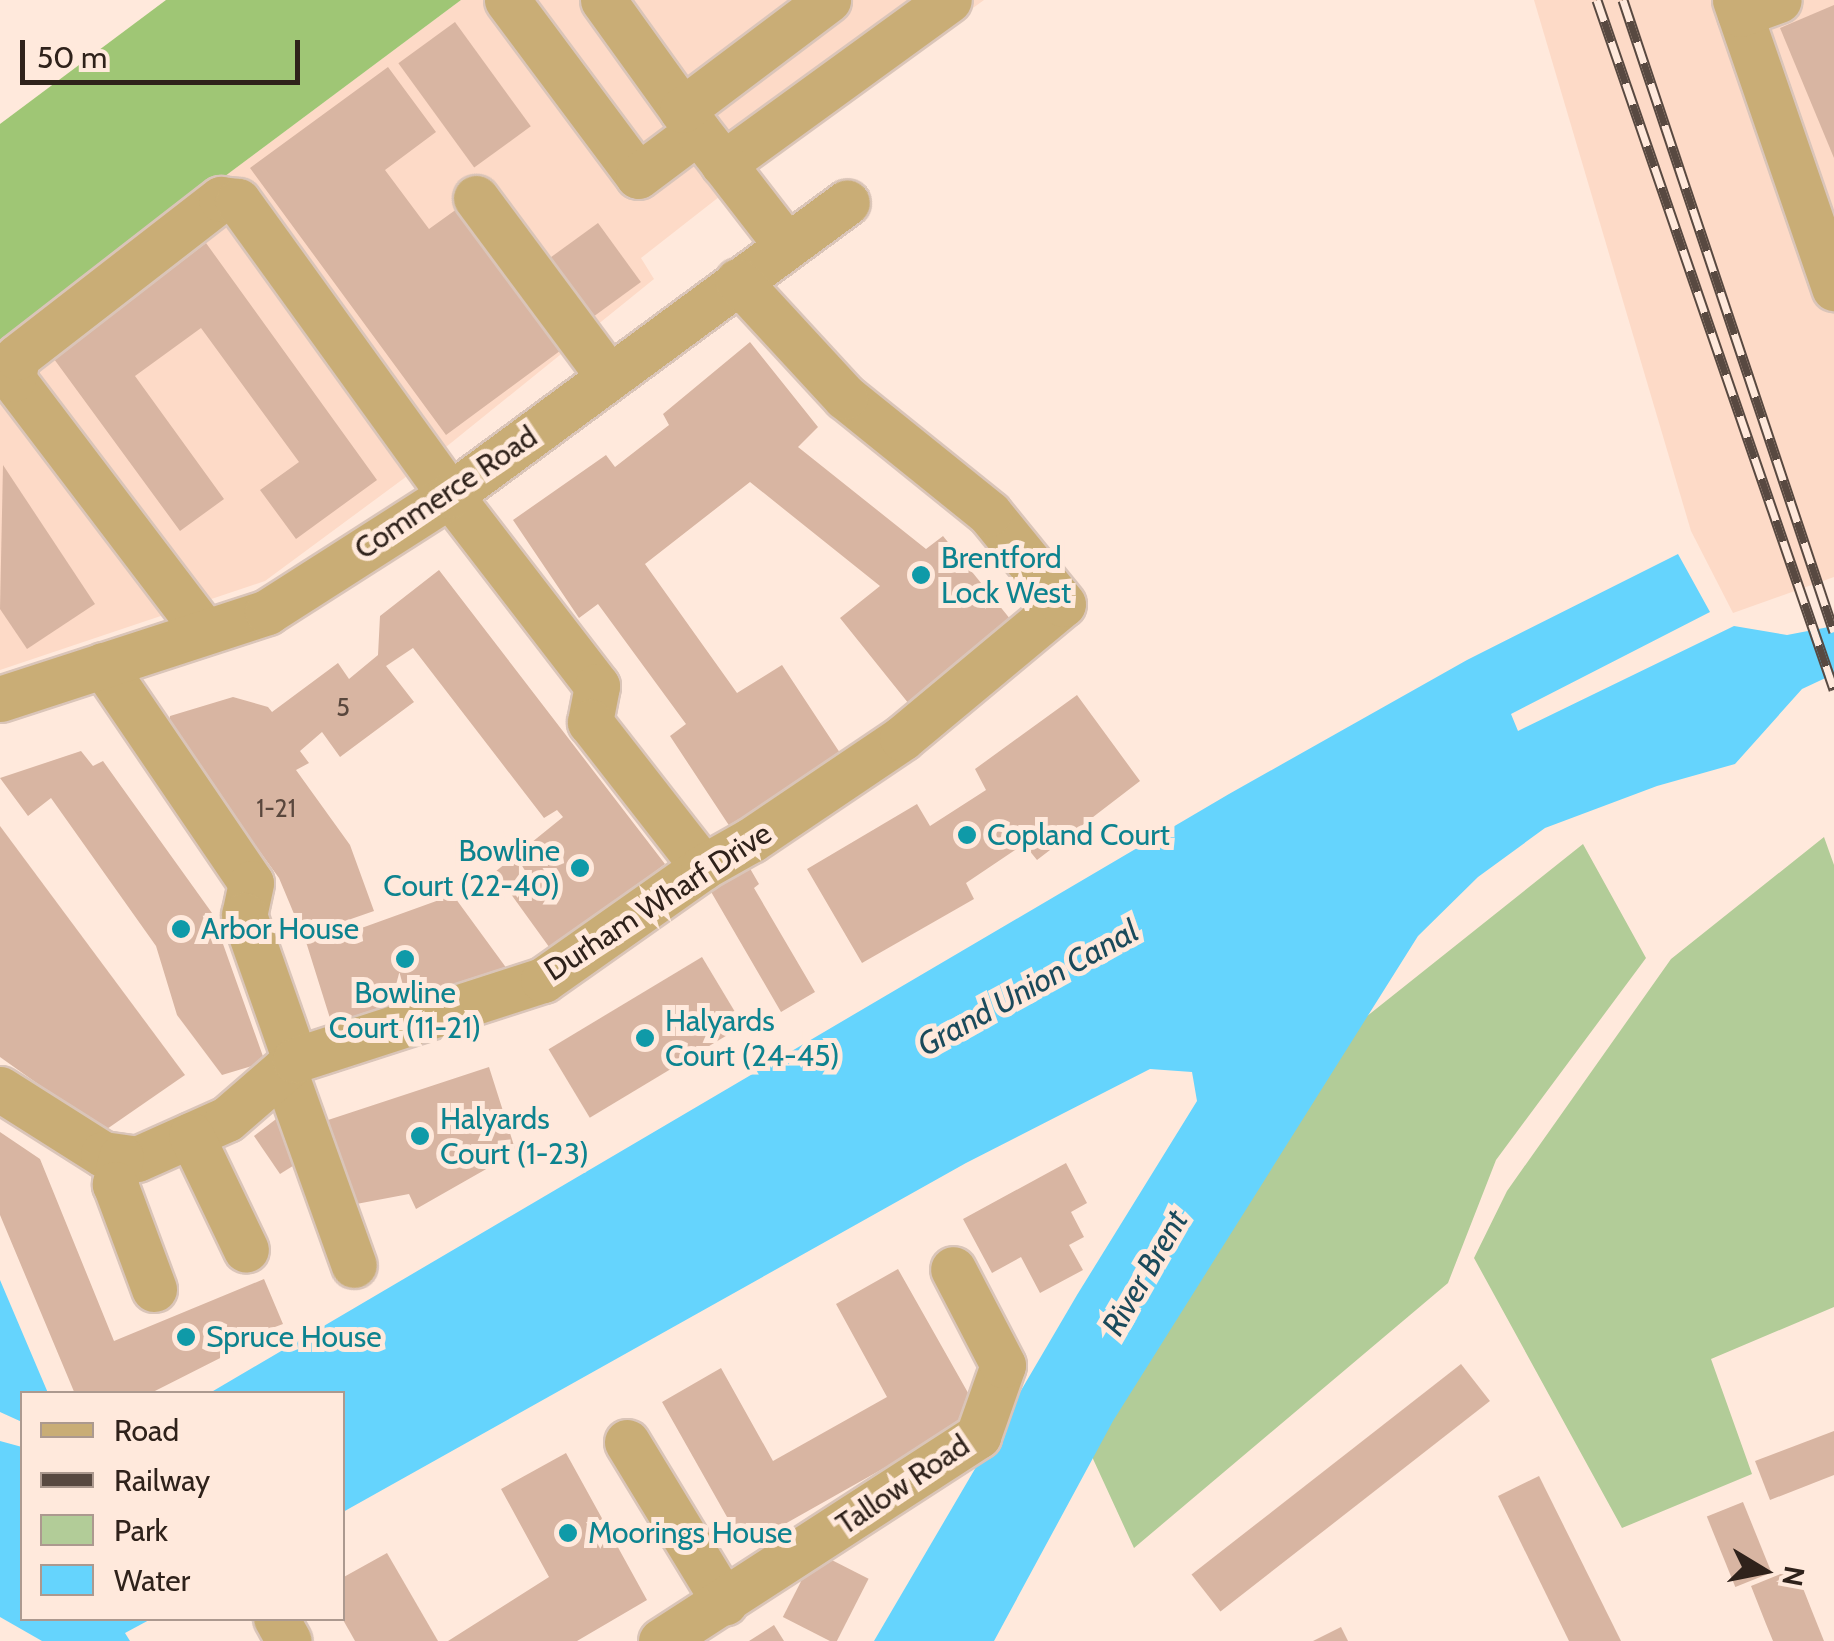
<!DOCTYPE html>
<html>
<head>
<meta charset="utf-8">
<style>
  body { margin:0 }
  #map { position:relative; width:1834px; height:1641px; overflow:hidden; background:#ffe9dc; font-family:Cabin,sans-serif }
  div>[style] { position:absolute }
  [style*='--x'] { left:calc(var(--x)*1px); top:calc(var(--y)*1px); width:calc(var(--w)*1px); rotate:calc(var(--a)*1deg) }
  .built>* { inset:0; background:#fddac7 }
  .green>* { inset:0; background:#b2cc98 }
  .forest>* { inset:0; background:#9fc675 }
  .water>* { inset:0; background:#65d4fd }
  .building>* { inset:0; background:#d8b5a2; transform-origin:0 0 }
  .roads { filter:drop-shadow(2px 0 #dac5b9) drop-shadow(-2px 0 #dac5b9) drop-shadow(0 2px #dac5b9) drop-shadow(0 -2px #dac5b9) }
  .minor>* { height:45px; margin:-22.5px; padding:0 22.5px; transform-origin:22.5px; border-radius:22.5px; background:#c9ad76 }
  .rail>* { height:11px; margin-top:-5.5px; transform-origin:0; background:repeating-linear-gradient(90deg,#ffe9dc 0 22px,#584941 0 44px); box-sizing:border-box; border-block:2px solid #584941 }
  .dots>* { width:28px; height:28px; translate:-50% -50%; box-sizing:border-box; border:5px solid #ffe9dc; border-radius:50% }
  span { translate:-50% -50%; white-space:nowrap; text-align:center; line-height:1.15; -webkit-text-stroke:10px #ffe9dc; paint-order:stroke }
  .number-label { font-size:25px; color:#59473d }
  .number-label span { -webkit-text-stroke-width:0 }
  .street-label { font-size:30px; color:#2f221b }
  .culture-label { font-size:30px; color:#0d838f }
  .left { translate:0 -50%; text-align:left }
  .right { translate:-100% -50%; text-align:right }
  .water-label { font-size:32px; color:#1a4a5b; font-style:italic }
  .legend { position:absolute; left:20px; top:1391px; width:325px; height:230px; box-sizing:border-box; background:#ffe9dc; border:2px solid #ac998f; margin:0; padding:12px 18px; list-style:none; font-size:30px; color:#2f221b }
  .legend li { display:flex; align-items:center; gap:20px; height:50px }
  .legend b { width:50px; border:2px solid #ac998f }
  .north { position:absolute; left:1714px; top:1521px; width:100px; height:100px; -webkit-text-stroke:8px #ffe9dc; paint-order:stroke; rotate:100deg; font-size:28px; font-weight:700; line-height:40px; text-align:center; color:#2f221b }
  .north::after { content:''; display:block; margin:auto; width:35px; height:45px; background:#2f221b; clip-path:polygon(50% 0,100% 100%,50% 72%,0 100%) }
  .scale { position:absolute; left:20px; top:40px; width:280px; height:45px; box-sizing:border-box; border:5px solid #2f221b; border-top:0; padding-left:12px; font-size:30px; line-height:35px; white-space:nowrap; color:#2f221b; -webkit-text-stroke:8px #ffe9dc; paint-order:stroke }
</style>
</head>
<body>
<div id="map">
  <div class="built">
    <div style="clip-path:polygon(461px 0,984px 0,806px 129px,641px 258px,654px 279px,441px 451px,265px 581px,0 670px,0 344px)"></div>
    <div style="clip-path:polygon(1534px 0,1834px 0,1834px 577px,1733px 613px,1691px 531px)"></div>
  </div>
  <div class="green">
    <div style="clip-path:polygon(1824px 837px,1834px 865px,1834px 1307px,1711px 1359px,1752px 1474px,1622px 1528px,1474px 1258px,1507px 1191px,1671px 959px)"></div>
    <div style="clip-path:polygon(1583px 844px,1646px 958px,1496px 1160px,1448px 1283px,1134px 1548px,1088px 1448px,1327px 1048px)"></div>
  </div>
  <div class="forest">
    <div style="clip-path:polygon(166px 0,461px 0,0 344px,0 124px)"></div>
  </div>
  <div class="water">
    <div style="clip-path:polygon(1678px 554px,1710px 612px,1511px 714px,1518px 731px,1734px 626px,1787px 635px,1834px 626px,1834px 674px,1802px 689px,1735px 764px,1657px 786px,1545px 828px,1478px 877px,1418px 936px,1113px 1421px,994px 1641px,874px 1641px,1077px 1295px,1197px 1101px,1192px 1072px,1150px 1069px,966px 1163px,343px 1512px,342px 1394px,208px 1394px,1229px 794px,1467px 660px)"></div>
    <div style="clip-path:polygon(0 1280px,48px 1393px,22px 1394px,22px 1422px,0 1412px)"></div>
    <div style="clip-path:polygon(0 1441px,22px 1447px,22px 1618px,151px 1619px,125px 1633px,130px 1641px,42px 1641px,0 1617px)"></div>
  </div>
  <div class="building">
    <div style="clip-path:polygon(1834px 5px,1834px 158px,1780px 28px)"></div>
    <div style="left:455px;top:22px;width:129px;height:70px;rotate:54deg"></div>
    <div style="clip-path:polygon(388px 67px,436px 132px,385px 170px,429px 229px,468px 201px,572px 342px,446px 435px,250px 168px)"></div>
    <div style="left:598px;top:223px;width:73px;height:72px;rotate:54deg"></div>
    <div style="clip-path:polygon(206px 243px,377px 480px,296px 539px,260px 490px,299px 462px,201px 328px,135px 376px,224px 499px,180px 531px,54px 359px)"></div>
    <div style="clip-path:polygon(750px 342px,818px 427px,798px 447px,926px 549px,943px 536px,1015px 625px,913px 709px,840px 618px,880px 586px,750px 482px,645px 564px,737px 693px,782px 665px,844px 759px,732px 830px,670px 736px,686px 724px,598px 604px,579px 618px,513px 520px,606px 455px,615px 467px,669px 425px,663px 414px)"></div>
    <div style="clip-path:polygon(3px 465px,95px 604px,27px 649px,0 609px)"></div>
    <div style="clip-path:polygon(439px 570px,665px 864px,552px 951px,495px 872px,563px 817px,557px 810px,544px 818px,413px 648px,386px 666px,414px 702px,340px 757px,322px 732px,300px 751px,309px 763px,296px 770px,350px 845px,374px 911px,351px 919px,356px 930px,453px 895px,510px 973px,334px 1031px,307px 945px,279px 878px,169px 726px,170px 716px,233px 697px,268px 707px,272px 712px,338px 663px,349px 679px,378px 655px,380px 616px)"></div>
    <div style="clip-path:polygon(1077px 695px,1140px 781px,1037px 860px,1024px 844px,966px 883px,974px 899px,862px 963px,807px 869px,917px 804px,930px 826px,986px 790px,975px 769px)"></div>
    <div style="clip-path:polygon(81px 751px,93px 766px,103px 761px,212px 913px,265px 1062px,222px 1075px,177px 1015px,156px 946px,51px 798px,28px 816px,0 778px)"></div>
    <div style="clip-path:polygon(0 826px,185px 1075px,104px 1131px,0 1057px)"></div>
    <div style="clip-path:polygon(748px 865px,759px 884px,754px 888px,815px 992px,781px 1012px,710px 890px)"></div>
    <div style="left:702px;top:957px;width:80px;height:179px;rotate:59deg"></div>
    <div style="clip-path:polygon(489px 1067px,516px 1152px,416px 1209px,409px 1194px,351px 1205px,325px 1121px)"></div>
    <div style="clip-path:polygon(280px 1116px,296px 1164px,280px 1174px,254px 1136px)"></div>
    <div style="clip-path:polygon(0 1132px,40px 1159px,114px 1341px,264px 1279px,283px 1324px,234px 1342px,236px 1350px,149px 1394px,75px 1394px,0 1215px)"></div>
    <div style="clip-path:polygon(1066px 1163px,1087px 1203px,1071px 1212px,1084px 1237px,1069px 1245px,1083px 1270px,1040px 1293px,1021px 1257px,992px 1273px,963px 1219px)"></div>
    <div style="clip-path:polygon(898px 1269px,980px 1414px,744px 1547px,662px 1402px,721px 1368px,773px 1461px,887px 1397px,836px 1304px)"></div>
    <div style="left:1461px;top:1364px;width:47px;height:342px;rotate:52deg"></div>
    <div style="clip-path:polygon(1834px 1431px,1834px 1475px,1770px 1500px,1755px 1461px)"></div>
    <div style="clip-path:polygon(566px 1453px,647px 1600px,577px 1641px,448px 1641px,549px 1577px,501px 1489px)"></div>
    <div style="clip-path:polygon(1539px 1476px,1621px 1641px,1569px 1641px,1498px 1496px)"></div>
    <div style="left:1743px;top:1502px;width:76px;height:39px;rotate:68deg"></div>
    <div style="left:816px;top:1552px;width:59px;height:73px;rotate:27deg"></div>
    <div style="clip-path:polygon(387px 1553px,438px 1641px,355px 1641px,342px 1618px,342px 1578px)"></div>
    <div style="clip-path:polygon(1795px 1568px,1810px 1606px,1824px 1641px,1773px 1641px,1766px 1624px,1751px 1586px)"></div>
    <div style="clip-path:polygon(774px 1625px,784px 1641px,749px 1641px)"></div>
    <div style="clip-path:polygon(1341px 1627px,1348px 1641px,1313px 1641px)"></div>
  </div>
  <div class="roads">
    <div class="minor">
      <div style="--x:507;--y:0;--w:219;--a:53.3"></div>
      <div style="--x:638;--y:176;--w:75;--a:-36.9"></div>
      <div style="--x:603;--y:0;--w:135;--a:54.3"></div>
      <div style="--x:1735;--y:0;--w:305;--a:71"></div>
      <div style="--x:1740;--y:14;--w:41;--a:-19.7"></div>
      <div style="--x:723;--y:164;--w:279;--a:-36"></div>
      <div style="--x:476;--y:198;--w:223;--a:53.4"></div>
      <div style="--x:787;--y:246;--w:172;--a:-127.7"></div>
      <div style="--x:682;--y:110;--w:183;--a:-37"></div>
      <div style="--x:204;--y:631;--w:316;--a:-127.2"></div>
      <div style="--x:13;--y:379;--w:22;--a:-80"></div>
      <div style="--x:17;--y:357;--w:258;--a:-37.8"></div>
      <div style="--x:221;--y:199;--w:17;--a:7"></div>
      <div style="--x:238;--y:201;--w:362;--a:54.2"></div>
      <div style="--x:450;--y:495;--w:241;--a:52.4"></div>
      <div style="--x:597;--y:686;--w:37;--a:101"></div>
      <div style="--x:590;--y:722;--w:184;--a:52.1"></div>
      <div style="--x:103;--y:665;--w:263;--a:55.8"></div>
      <div style="--x:251;--y:883;--w:33;--a:102"></div>
      <div style="--x:244;--y:915;--w:154;--a:70.6"></div>
      <div style="--x:0;--y:699;--w:281;--a:-18"></div>
      <div style="--x:267;--y:612;--w:217;--a:-32.6"></div>
      <div style="--x:450;--y:495;--w:493;--a:-36.4"></div>
      <div style="--x:284;--y:1070;--w:207;--a:70.3"></div>
      <div style="--x:0;--y:1089;--w:122;--a:32.3"></div>
      <div style="--x:103;--y:1154;--w:34;--a:8"></div>
      <div style="--x:137;--y:1159;--w:98;--a:-24"></div>
      <div style="--x:227;--y:1119;--w:90;--a:-40.9"></div>
      <div style="--x:295;--y:1060;--w:261;--a:-17.9"></div>
      <div style="--x:543;--y:980;--w:196;--a:-35.2"></div>
      <div style="--x:703;--y:867;--w:55;--a:-29.4"></div>
      <div style="--x:751;--y:840;--w:182;--a:-34"></div>
      <div style="--x:902;--y:738;--w:209;--a:-39.8"></div>
      <div style="--x:1063;--y:604;--w:117;--a:-129.1"></div>
      <div style="--x:989;--y:513;--w:185;--a:-141.1"></div>
      <div style="--x:845;--y:397;--w:158;--a:-132.7"></div>
      <div style="--x:191;--y:1135;--w:127;--a:64.4"></div>
      <div style="--x:121;--y:1157;--w:28;--a:103"></div>
      <div style="--x:115;--y:1184;--w:112;--a:69.6"></div>
      <div style="--x:627;--y:1442;--w:188;--a:58.7"></div>
      <div style="--x:276;--y:1618;--w:26;--a:61"></div>
      <div style="--x:661;--y:1641;--w:378;--a:-32.9"></div>
      <div style="--x:978;--y:1436;--w:75;--a:-70.6"></div>
      <div style="--x:1003;--y:1365;--w:108;--a:-117.5"></div>
    </div>
  </div>
  <div class="rail">
    <div style="--x:1597;--y:0;--w:729;--a:71.02"></div>
    <div style="--x:1623;--y:0;--w:666;--a:71.54"></div>
  </div>
  <div class="dots">
    <div style="left:921px;top:575px;background:#0f9aa8"></div>
    <div style="left:967px;top:835px;background:#0f9aa8"></div>
    <div style="left:580px;top:868px;background:#0f9aa8"></div>
    <div style="left:181px;top:929px;background:#0f9aa8"></div>
    <div style="left:405px;top:959px;background:#0f9aa8"></div>
    <div style="left:645px;top:1038px;background:#0f9aa8"></div>
    <div style="left:420px;top:1136px;background:#0f9aa8"></div>
    <div style="left:186px;top:1337px;background:#0f9aa8"></div>
    <div style="left:568px;top:1533px;background:#0f9aa8"></div>
  </div>
  <div class="number-label">
    <span style="left:343px;top:707px">5</span>
    <span style="left:276px;top:808px">1-21</span>
  </div>
  <div class="street-label">
    <span style="left:446px;top:493px;rotate:-34deg">Commerce Road</span>
    <span style="left:658px;top:902px;rotate:-33deg">Durham Wharf Drive</span>
    <span style="left:903px;top:1485px;rotate:-34deg">Tallow Road</span>
  </div>
  <div class="culture-label">
    <span class="left" style="left:941px;top:575px">Brentford<br>Lock West</span>
    <span class="left" style="left:987px;top:835px">Copland Court</span>
    <span class="right" style="left:560px;top:868px">Bowline<br>Court (22-40)</span>
    <span class="left" style="left:201px;top:929px">Arbor House</span>
    <span style="left:405px;top:1010px">Bowline<br>Court (11-21)</span>
    <span class="left" style="left:665px;top:1038px">Halyards<br>Court (24-45)</span>
    <span class="left" style="left:440px;top:1136px">Halyards<br>Court (1-23)</span>
    <span class="left" style="left:206px;top:1337px">Spruce House</span>
    <span class="left" style="left:588px;top:1533px">Moorings House</span>
  </div>
  <div class="water-label">
    <span style="left:1028px;top:988px;rotate:-29deg">Grand Union Canal</span>
    <span style="left:1145px;top:1273px;rotate:-60deg">River Brent</span>
  </div>
  <ul class="legend">
  <li><b style="height:12px;background:#c9ad76"></b>Road</li>
  <li><b style="height:12px;background:#584941"></b>Railway</li>
  <li><b style="height:28px;background:#b2cc98"></b>Park</li>
  <li><b style="height:28px;background:#65d4fd"></b>Water</li>
  </ul>
  <div class="north">N</div>
  <div class="scale">50 m</div>
</div>
</body>
</html>
